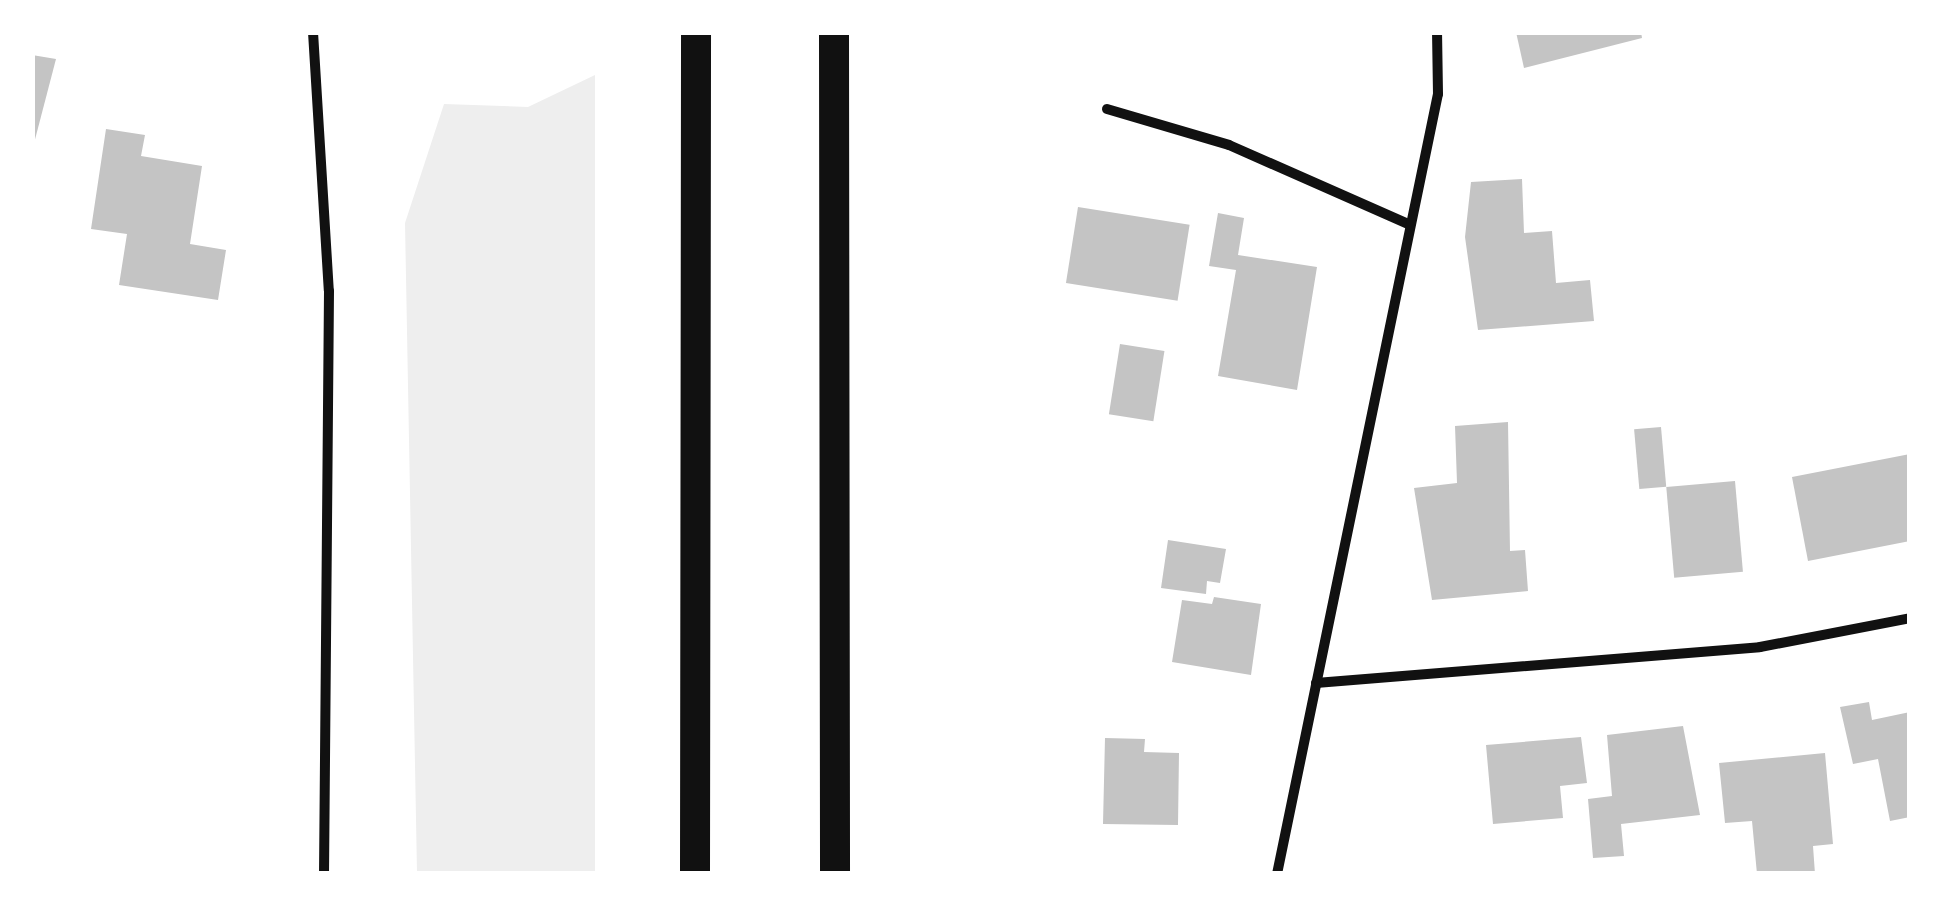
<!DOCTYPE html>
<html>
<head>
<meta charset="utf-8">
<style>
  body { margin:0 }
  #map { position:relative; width:1942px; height:906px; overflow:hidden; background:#fff; font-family:Commissioner,sans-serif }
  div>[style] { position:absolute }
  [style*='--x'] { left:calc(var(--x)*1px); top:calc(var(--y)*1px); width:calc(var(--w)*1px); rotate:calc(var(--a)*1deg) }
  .green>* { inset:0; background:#eee }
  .building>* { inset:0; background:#c4c4c4; transform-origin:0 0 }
  .minor>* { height:10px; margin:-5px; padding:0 5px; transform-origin:5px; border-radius:5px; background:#111 }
  .motorway>* { height:30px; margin:-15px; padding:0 15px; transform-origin:15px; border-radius:15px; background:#111 }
  span { translate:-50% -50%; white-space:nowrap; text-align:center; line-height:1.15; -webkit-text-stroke:8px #fff; paint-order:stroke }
  .frame { position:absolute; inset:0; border:35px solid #fff; pointer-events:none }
</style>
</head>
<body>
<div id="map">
  <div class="green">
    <div style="clip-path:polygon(595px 75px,595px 873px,417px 873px,405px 223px,444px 104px,528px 107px)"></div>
  </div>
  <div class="building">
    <div style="clip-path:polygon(1516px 32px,1641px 32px,1642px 38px,1524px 68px)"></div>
    <div style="clip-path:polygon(32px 55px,56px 59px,32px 151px)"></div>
    <div style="clip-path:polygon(106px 129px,145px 135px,141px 156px,202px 166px,190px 244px,226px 250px,218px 300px,119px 285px,127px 234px,91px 229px)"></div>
    <div style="clip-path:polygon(1522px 179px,1524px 233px,1552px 231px,1556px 283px,1590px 280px,1594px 321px,1478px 330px,1465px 237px,1471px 182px)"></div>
    <div style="left:1078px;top:207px;width:113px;height:77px;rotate:9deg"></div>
    <div style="clip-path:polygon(1218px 213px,1244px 218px,1238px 255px,1317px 267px,1297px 390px,1218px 376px,1236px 270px,1209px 266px)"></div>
    <div style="left:1120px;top:344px;width:45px;height:71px;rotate:9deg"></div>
    <div style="clip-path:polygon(1508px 422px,1510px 551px,1525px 550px,1528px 591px,1432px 600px,1414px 488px,1457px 483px,1455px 426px)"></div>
    <div style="left:1661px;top:427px;width:60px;height:27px;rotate:85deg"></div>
    <div style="clip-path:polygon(1910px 454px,1910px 541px,1808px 561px,1792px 477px)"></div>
    <div style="left:1735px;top:481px;width:91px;height:69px;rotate:85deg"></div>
    <div style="clip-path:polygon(1168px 540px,1226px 549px,1220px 583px,1207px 581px,1206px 594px,1161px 588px)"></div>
    <div style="clip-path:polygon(1214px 597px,1261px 604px,1251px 675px,1172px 662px,1182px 600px,1212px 604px)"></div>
    <div style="clip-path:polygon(1869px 702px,1872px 720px,1910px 712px,1910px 817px,1890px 821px,1878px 759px,1853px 764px,1840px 707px)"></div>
    <div style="clip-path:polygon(1683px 726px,1700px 815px,1621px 824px,1624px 856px,1593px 858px,1588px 799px,1612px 796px,1607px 735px)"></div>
    <div style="clip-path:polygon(1581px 737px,1587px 783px,1560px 786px,1563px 818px,1493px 824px,1486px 745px)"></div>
    <div style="clip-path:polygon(1105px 738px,1145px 739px,1144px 752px,1179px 753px,1178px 825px,1103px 824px)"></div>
    <div style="clip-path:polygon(1825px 753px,1833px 844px,1813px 846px,1815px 874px,1757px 874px,1752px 821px,1725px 823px,1719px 763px)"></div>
  </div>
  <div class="minor">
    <div style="--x:313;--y:32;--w:259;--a:86.5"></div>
    <div style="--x:329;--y:291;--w:583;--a:90.49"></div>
    <div style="--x:1107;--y:109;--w:127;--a:16.4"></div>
    <div style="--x:1229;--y:145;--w:198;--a:23.8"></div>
    <div style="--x:1316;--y:683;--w:445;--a:-4.6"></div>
    <div style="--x:1760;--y:647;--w:153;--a:-10.9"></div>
    <div style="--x:1277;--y:874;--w:796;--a:-78.34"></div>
    <div style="--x:1438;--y:94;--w:62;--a:-90.9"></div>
  </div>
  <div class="motorway">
    <div style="--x:834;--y:32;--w:842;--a:89.93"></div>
    <div style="--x:695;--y:874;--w:842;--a:-89.93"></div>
  </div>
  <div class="frame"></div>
</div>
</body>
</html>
